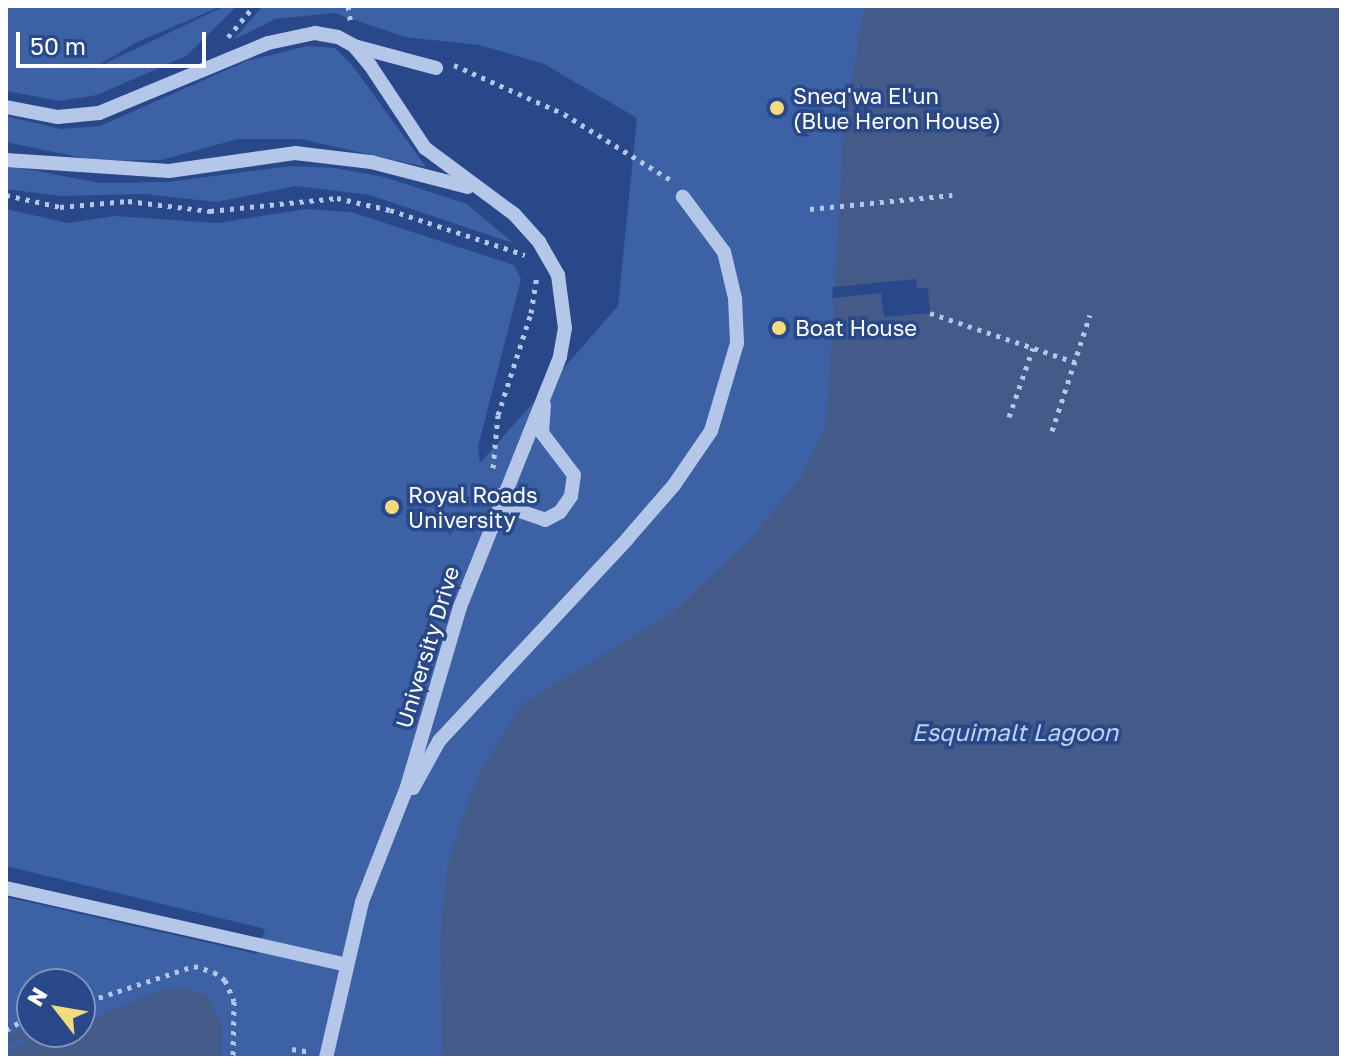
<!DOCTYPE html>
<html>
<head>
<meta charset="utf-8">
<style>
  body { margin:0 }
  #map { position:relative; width:1347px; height:1064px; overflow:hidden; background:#284889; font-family:"Golos Text",sans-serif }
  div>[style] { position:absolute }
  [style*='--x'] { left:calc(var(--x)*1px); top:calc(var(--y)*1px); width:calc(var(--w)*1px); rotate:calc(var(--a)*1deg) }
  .green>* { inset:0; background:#3d61a5 }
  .water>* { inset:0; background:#445b89 }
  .pier>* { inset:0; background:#284889 }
  .stream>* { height:8px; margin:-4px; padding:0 4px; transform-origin:4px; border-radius:4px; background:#445b89 }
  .path>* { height:5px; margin-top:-2.5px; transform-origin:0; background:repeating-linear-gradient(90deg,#b5c7e9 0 4px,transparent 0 10px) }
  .minor>* { height:14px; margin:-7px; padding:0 7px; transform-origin:7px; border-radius:7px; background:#b5c7e9 }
  .dots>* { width:22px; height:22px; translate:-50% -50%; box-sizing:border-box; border:4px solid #284889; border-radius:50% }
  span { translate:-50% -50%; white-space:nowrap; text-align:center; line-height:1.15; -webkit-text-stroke:7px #284889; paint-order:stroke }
  .poi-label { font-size:22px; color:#fff }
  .left { translate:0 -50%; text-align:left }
  .street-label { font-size:22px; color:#fff }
  .water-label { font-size:24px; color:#c1d2f0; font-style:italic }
  .frame { position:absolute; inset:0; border:8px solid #fff; pointer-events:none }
  .north { position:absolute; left:16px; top:968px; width:80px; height:80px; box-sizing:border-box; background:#284889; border:2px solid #7e91b8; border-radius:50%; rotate:301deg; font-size:22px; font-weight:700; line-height:32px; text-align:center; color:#fff }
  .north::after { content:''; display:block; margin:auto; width:28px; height:36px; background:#f1db7b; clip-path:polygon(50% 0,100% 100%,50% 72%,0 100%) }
  .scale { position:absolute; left:16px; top:32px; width:190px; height:36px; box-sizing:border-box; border:4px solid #fff; border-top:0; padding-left:10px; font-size:24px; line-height:28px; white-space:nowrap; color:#fff; -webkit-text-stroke:6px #284889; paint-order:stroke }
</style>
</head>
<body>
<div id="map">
  <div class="green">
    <div style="clip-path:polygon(6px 6px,222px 6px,137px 42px,87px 72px,223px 7px,237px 6px,186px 56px,97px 95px,59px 101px,6px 91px)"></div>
    <div style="clip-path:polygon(263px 6px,1341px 6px,1341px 1058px,220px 1058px,222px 1026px,162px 990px,80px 1025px,80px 984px,32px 984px,32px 1032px,62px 1032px,6px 1052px,6px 897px,257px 954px,265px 929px,6px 866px,6px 209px,68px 223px,114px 216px,218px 223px,306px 209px,351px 212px,514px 265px,521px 279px,478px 447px,480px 463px,618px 306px,637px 118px,544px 64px,479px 45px,405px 37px,334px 13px,275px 19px,233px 40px)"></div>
    <div style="clip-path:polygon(307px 46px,335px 48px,352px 65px,426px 167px,300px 139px,238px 139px,161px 160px,97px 161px,6px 142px,6px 116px,61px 129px,100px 126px,247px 61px)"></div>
    <div style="clip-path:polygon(6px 165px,100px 183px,167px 182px,291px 166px,335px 168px,384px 177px,467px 204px,513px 243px,370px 195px,296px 186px,216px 202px,145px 194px,60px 196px,6px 189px)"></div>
  </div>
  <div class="water">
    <div style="clip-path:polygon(865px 6px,1341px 6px,1341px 1058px,443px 1058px,440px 939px,448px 864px,476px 780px,521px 705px,672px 613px,753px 537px,801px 477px,827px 422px,844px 122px)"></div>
    <div style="clip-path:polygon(185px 988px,207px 995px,222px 1026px,220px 1058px,6px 1058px,6px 1052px,32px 1038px,80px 1032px,80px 1025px,162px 990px)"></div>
  </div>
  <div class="pier">
    <div style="clip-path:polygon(916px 279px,917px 289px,928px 288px,930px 313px,884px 317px,881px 293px,832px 298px,833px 287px)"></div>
  </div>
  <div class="stream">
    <div style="--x:6;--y:1040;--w:25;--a:-18"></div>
    <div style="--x:30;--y:1032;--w:6;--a:72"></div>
  </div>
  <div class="path">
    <div style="--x:348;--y:6;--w:19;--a:81"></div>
    <div style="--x:228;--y:37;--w:40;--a:-50"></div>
    <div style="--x:454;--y:65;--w:120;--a:24"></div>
    <div style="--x:564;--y:114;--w:129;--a:31.7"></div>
    <div style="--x:6;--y:195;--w:55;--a:12.5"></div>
    <div style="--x:60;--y:207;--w:68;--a:-5"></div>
    <div style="--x:128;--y:201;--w:83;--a:7"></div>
    <div style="--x:210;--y:211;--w:128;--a:-5.8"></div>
    <div style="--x:337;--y:198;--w:54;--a:12.8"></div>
    <div style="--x:390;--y:210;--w:142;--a:18.4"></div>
    <div style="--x:810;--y:209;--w:143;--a:-5.6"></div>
    <div style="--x:930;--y:313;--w:153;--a:18.7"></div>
    <div style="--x:1009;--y:417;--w:73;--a:-70.8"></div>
    <div style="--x:1052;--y:431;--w:122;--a:-71.9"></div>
    <div style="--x:493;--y:468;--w:53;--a:-84.6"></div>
    <div style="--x:498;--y:415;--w:107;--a:-72.1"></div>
    <div style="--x:531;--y:313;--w:37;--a:-81"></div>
    <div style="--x:80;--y:1004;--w:120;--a:-18.4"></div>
    <div style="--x:194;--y:966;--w:21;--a:17"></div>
    <div style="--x:214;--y:972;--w:14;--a:36"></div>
    <div style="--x:225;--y:980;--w:23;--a:67"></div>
    <div style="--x:234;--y:1001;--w:57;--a:91"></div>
    <div style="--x:6;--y:1030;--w:30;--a:-30"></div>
    <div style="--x:292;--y:1049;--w:18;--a:9"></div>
  </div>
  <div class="minor">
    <div style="--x:354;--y:46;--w:85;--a:15"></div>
    <div style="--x:6;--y:107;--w:53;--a:10.9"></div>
    <div style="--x:58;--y:117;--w:41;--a:-5.6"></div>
    <div style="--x:99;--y:113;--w:183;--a:-22.5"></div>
    <div style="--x:268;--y:43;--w:48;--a:-12"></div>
    <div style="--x:315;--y:33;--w:23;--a:10"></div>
    <div style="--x:338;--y:37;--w:18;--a:29"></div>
    <div style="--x:354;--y:46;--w:25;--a:50"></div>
    <div style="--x:370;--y:65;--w:100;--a:56.5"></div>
    <div style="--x:425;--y:148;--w:111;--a:36.6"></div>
    <div style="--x:514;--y:214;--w:38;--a:48"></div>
    <div style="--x:539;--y:242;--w:38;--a:60"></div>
    <div style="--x:558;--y:275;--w:53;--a:82.5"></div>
    <div style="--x:565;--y:328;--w:29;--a:100"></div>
    <div style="--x:560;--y:357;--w:269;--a:111.8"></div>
    <div style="--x:460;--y:607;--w:188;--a:106.4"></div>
    <div style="--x:407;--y:787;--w:123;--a:111.4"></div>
    <div style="--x:362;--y:902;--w:160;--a:103"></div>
    <div style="--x:6;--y:160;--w:163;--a:3.9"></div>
    <div style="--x:169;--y:171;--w:127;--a:-8.1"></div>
    <div style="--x:295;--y:153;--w:77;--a:6.8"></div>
    <div style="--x:371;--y:162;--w:100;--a:14.5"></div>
    <div style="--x:500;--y:495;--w:17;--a:50"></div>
    <div style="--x:511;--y:508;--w:36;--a:19"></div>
    <div style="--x:545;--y:520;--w:17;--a:-28"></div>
    <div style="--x:560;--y:512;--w:19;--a:-55"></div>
    <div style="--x:571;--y:496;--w:21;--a:-82"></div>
    <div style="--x:574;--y:475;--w:53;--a:-127.3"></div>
    <div style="--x:542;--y:433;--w:28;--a:-86"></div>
    <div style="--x:413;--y:788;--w:54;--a:-61"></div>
    <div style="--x:439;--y:741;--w:277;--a:-47"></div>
    <div style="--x:628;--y:538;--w:70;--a:-49"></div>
    <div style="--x:674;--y:485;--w:65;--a:-55.6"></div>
    <div style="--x:711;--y:431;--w:92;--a:-73.5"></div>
    <div style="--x:737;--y:343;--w:45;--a:-92.5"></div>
    <div style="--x:735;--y:298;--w:47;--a:-103.4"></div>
    <div style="--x:724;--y:252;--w:69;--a:-126.7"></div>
    <div style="--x:6;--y:888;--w:346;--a:12.7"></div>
  </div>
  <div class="dots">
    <div style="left:777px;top:108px;background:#f1db7b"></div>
    <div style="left:779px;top:328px;background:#f1db7b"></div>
    <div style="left:392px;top:507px;background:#f1db7b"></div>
  </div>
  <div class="poi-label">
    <span class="left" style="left:793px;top:108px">Sneq'wa El'un<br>(Blue Heron House)</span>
    <span class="left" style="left:795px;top:328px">Boat House</span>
    <span class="left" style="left:408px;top:507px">Royal Roads<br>University</span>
  </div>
  <div class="street-label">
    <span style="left:427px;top:647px;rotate:-73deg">University Drive</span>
  </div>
  <div class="water-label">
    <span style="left:1015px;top:732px">Esquimalt Lagoon</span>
  </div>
  <div class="frame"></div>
  <div class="north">N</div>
  <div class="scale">50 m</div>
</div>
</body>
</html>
